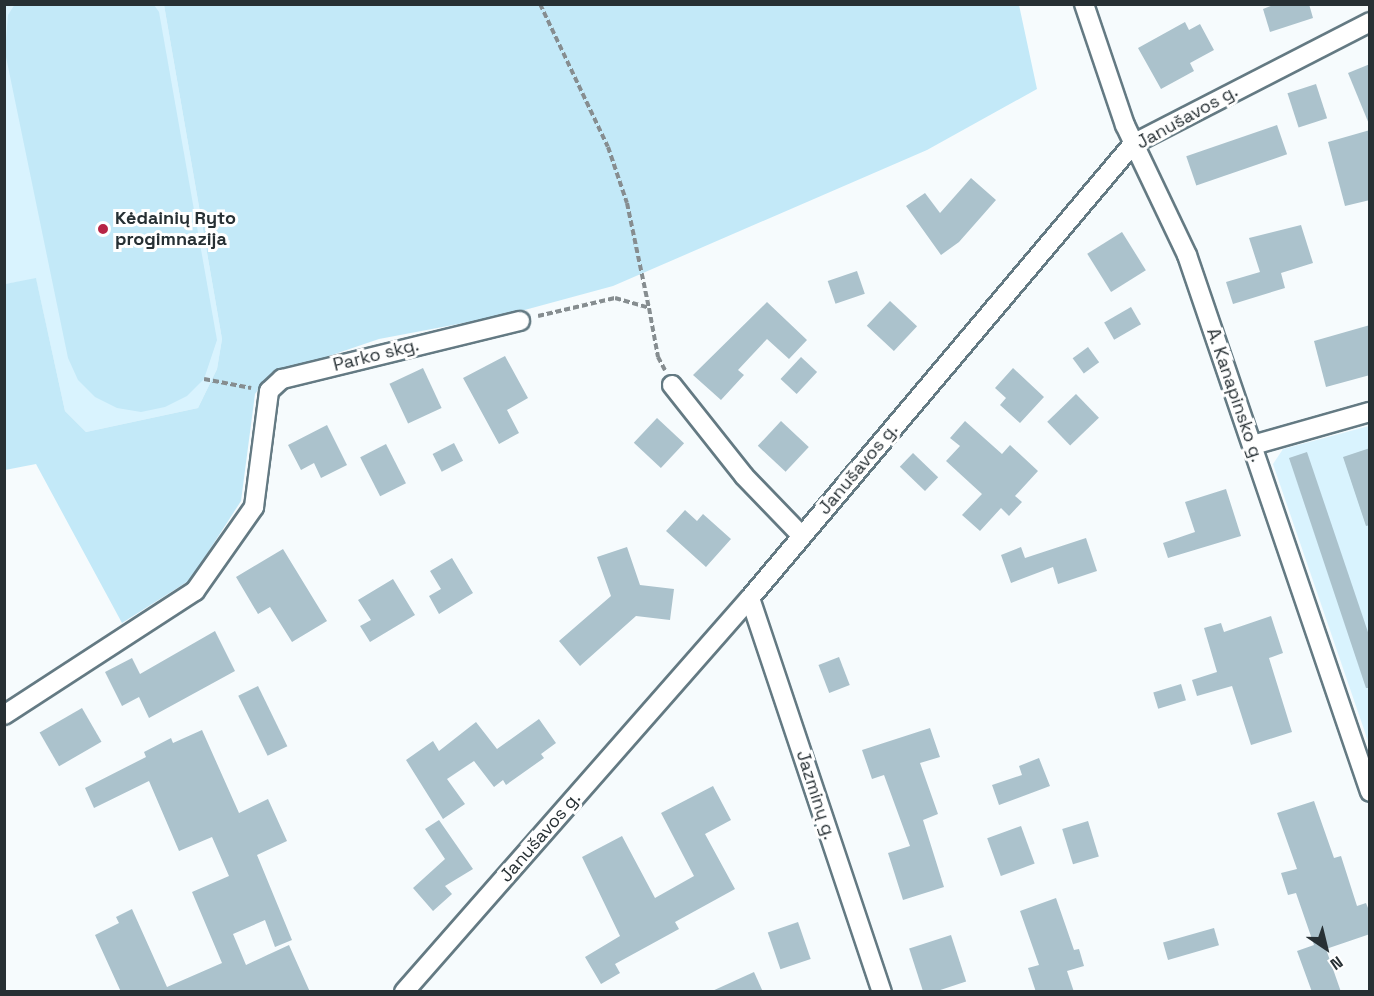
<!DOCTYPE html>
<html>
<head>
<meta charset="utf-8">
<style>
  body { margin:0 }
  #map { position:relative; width:1374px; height:996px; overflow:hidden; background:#f6fbfd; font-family:"Space Grotesk",sans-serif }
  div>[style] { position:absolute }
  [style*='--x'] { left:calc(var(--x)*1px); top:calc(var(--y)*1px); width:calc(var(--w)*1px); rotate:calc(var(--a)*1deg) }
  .built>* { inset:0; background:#d9f3fe }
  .green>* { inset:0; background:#c3e9f8 }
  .building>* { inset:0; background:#abc2cc; transform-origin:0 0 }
  .path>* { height:4px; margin-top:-2px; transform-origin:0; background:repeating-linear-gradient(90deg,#868d90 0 6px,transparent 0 9px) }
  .roads { filter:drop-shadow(2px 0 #647a83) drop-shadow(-2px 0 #647a83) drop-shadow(0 2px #647a83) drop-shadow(0 -2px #647a83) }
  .street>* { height:18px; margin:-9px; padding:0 9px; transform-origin:9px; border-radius:9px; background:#fff }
  .dots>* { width:16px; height:16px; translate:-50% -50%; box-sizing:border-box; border:3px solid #fff; border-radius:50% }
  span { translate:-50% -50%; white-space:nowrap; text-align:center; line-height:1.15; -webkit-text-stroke:6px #fff; paint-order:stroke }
  .street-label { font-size:18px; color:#273034 }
  .poi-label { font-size:18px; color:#273034; font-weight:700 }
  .left { translate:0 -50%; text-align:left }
  .frame { position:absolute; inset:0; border:6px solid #273034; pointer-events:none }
  .north { position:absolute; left:1296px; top:918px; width:60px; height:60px; -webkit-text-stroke:4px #fff; paint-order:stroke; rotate:145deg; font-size:16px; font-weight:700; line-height:24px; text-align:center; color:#273034 }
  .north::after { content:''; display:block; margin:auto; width:21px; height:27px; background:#273034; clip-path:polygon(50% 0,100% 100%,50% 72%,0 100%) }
</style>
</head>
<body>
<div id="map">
  <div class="built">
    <div style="clip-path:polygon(5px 5px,164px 5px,222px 339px,217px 369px,198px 408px,86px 432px,65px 411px,36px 279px,5px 284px)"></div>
    <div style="clip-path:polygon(1369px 426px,1369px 744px,1273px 464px,1283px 449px)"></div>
  </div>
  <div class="green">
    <div style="clip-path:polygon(15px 4px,154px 5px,159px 12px,217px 340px,204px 379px,187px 396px,165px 407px,141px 412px,117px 408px,95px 397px,78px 380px,68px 358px,5px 52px,8px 15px)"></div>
    <div style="clip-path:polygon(164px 5px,1019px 5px,1037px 89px,927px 150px,613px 286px,506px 315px,379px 339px,267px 377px,255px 394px,241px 501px,190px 580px,122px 623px,36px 464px,5px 470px,5px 284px,36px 278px,65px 411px,86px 432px,198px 408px,217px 369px,222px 339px)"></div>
  </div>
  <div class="building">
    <div style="clip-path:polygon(1276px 4px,1309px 4px,1313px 18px,1270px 32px,1263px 9px)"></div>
    <div style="clip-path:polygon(1185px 22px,1189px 30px,1200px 24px,1214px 50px,1190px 63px,1194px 71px,1161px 89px,1138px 48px)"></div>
    <div style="clip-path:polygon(1370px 64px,1370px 124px,1369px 124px,1348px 73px)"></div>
    <div style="left:1316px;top:84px;width:36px;height:30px;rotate:72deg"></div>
    <div style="left:1277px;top:125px;width:31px;height:96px;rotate:71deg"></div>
    <div style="clip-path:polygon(1370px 130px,1370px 200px,1345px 206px,1328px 142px)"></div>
    <div style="clip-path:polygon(971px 178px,996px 200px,959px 242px,941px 255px,906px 206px,925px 193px,940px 213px)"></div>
    <div style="clip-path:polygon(1301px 225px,1313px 263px,1281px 273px,1285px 288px,1233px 304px,1226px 282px,1260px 272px,1249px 238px)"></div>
    <div style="left:1122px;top:232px;width:45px;height:41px;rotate:58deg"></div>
    <div style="left:857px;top:271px;width:24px;height:31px;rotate:71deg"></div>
    <div style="left:890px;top:301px;width:37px;height:34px;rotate:43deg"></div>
    <div style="clip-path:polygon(767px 302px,807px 340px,789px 359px,767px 339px,738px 370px,744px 375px,721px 400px,693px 375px)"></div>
    <div style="left:1131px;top:307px;width:20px;height:31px;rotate:60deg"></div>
    <div style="clip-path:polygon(1370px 325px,1370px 375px,1326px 387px,1314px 341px)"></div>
    <div style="left:1088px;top:347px;width:19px;height:19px;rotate:54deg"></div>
    <div style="clip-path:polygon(505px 356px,528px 398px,507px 410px,519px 433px,499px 444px,463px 378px)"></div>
    <div style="left:801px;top:357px;width:22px;height:30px;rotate:43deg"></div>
    <div style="left:423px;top:368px;width:44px;height:37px;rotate:65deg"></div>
    <div style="clip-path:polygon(1013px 368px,1044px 397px,1020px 423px,1000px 405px,1006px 398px,995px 388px)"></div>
    <div style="left:1076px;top:394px;width:33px;height:40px;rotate:46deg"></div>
    <div style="left:657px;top:418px;width:37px;height:34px;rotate:43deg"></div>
    <div style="left:781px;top:421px;width:38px;height:34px;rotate:43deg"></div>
    <div style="clip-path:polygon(965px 421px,1002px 454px,1010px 445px,1038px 471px,1015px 496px,1022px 502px,1009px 516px,1001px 508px,980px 531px,962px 515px,982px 494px,946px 461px,960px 446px,950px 438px)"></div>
    <div style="clip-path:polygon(327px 425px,347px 465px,321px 478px,314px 463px,301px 470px,288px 445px)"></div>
    <div style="left:454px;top:443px;width:20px;height:24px;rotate:63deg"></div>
    <div style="left:386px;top:444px;width:44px;height:29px;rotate:63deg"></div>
    <div style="clip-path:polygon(1370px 448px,1370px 525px,1366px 526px,1343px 457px)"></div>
    <div style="clip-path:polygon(1307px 452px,1370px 638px,1370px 688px,1366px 688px,1289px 458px)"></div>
    <div style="left:913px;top:453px;width:35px;height:19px;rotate:44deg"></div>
    <div style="clip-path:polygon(1226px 489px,1241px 536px,1168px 558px,1163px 543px,1195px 532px,1185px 502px)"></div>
    <div style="clip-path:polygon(685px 510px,697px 521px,703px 514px,731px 539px,706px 567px,666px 531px)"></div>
    <div style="clip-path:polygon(1086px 538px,1097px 571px,1058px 584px,1053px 567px,1011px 583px,1001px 555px,1021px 547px,1025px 558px)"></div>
    <div style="clip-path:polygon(627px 547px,640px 585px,674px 589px,670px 620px,636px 616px,580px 666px,559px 641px,611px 596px,597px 557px)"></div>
    <div style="clip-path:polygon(283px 549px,327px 621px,292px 642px,270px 607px,258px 614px,236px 577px)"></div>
    <div style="clip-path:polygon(452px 558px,473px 593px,439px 614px,429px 596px,441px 589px,430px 571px)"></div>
    <div style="clip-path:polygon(393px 579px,415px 615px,370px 642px,360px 626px,371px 620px,358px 600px)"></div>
    <div style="clip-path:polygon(1271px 616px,1283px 653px,1269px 658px,1292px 732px,1251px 745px,1232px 686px,1197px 696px,1192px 680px,1217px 672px,1204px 628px,1221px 623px,1224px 632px)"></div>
    <div style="clip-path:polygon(215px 631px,235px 671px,149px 718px,139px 697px,122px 706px,105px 672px,132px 658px,140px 674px)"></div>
    <div style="left:839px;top:657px;width:30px;height:22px;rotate:69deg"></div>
    <div style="left:1181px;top:684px;width:17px;height:29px;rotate:73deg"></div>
    <div style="left:258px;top:686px;width:67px;height:22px;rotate:64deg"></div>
    <div style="left:82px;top:708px;width:39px;height:49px;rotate:60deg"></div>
    <div style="clip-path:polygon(539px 719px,556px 743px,541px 754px,544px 758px,506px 785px,503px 780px,494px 787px,474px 761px,447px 779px,465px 804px,443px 819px,406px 760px,433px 741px,439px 751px,476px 722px,497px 749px)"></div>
    <div style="clip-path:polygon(930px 728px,940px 757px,920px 763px,938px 814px,923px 820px,944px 887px,903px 900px,888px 853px,910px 846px,884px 775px,872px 779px,862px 750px)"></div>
    <div style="clip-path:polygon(202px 730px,239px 813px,268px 799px,287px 841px,257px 855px,292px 940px,275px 947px,265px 920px,233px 934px,246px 965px,289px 945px,310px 992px,121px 992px,95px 935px,119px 923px,116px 917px,132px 909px,167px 987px,222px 963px,192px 892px,229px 876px,212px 837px,179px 851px,149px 781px,94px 808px,85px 788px,146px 757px,144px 752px,171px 738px,173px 743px)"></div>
    <div style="clip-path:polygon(1039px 758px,1050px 786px,999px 805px,992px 785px,1022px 775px,1019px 766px)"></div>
    <div style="clip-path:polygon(713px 786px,731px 820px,705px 834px,735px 889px,675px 922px,679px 929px,615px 964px,620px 973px,601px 984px,585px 957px,620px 936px,582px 857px,622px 836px,655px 898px,694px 876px,661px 813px)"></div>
    <div style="clip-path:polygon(1314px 801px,1334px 858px,1341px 856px,1357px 906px,1366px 903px,1370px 913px,1370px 934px,1326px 949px,1341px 992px,1312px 992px,1297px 951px,1314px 945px,1296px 893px,1288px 895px,1281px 873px,1297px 869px,1277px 813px)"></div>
    <div style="clip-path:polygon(439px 820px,473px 869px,445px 886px,452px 894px,433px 911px,413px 888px,445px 859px,425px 829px)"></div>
    <div style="left:1088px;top:821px;width:37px;height:27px;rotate:73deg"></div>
    <div style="left:1021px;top:826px;width:40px;height:36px;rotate:70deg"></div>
    <div style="clip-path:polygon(1056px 898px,1074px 950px,1079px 949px,1084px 966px,1067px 971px,1074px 992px,1036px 992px,1028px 968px,1039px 965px,1020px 911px)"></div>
    <div style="left:798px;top:922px;width:39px;height:32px;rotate:71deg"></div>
    <div style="left:1214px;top:928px;width:18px;height:53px;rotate:74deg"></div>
    <div style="left:951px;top:935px;width:49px;height:44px;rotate:72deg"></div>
    <div style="clip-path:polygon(754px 972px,763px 992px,710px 992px)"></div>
  </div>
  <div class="path">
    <div style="--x:540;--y:4;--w:158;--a:64.6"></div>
    <div style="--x:608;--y:147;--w:59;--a:71.3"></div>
    <div style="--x:627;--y:203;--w:107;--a:78.2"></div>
    <div style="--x:538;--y:316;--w:79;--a:-13.2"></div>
    <div style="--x:615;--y:298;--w:35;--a:16"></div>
    <div style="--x:649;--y:308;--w:50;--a:79.6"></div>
    <div style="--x:658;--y:357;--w:15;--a:62"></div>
    <div style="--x:204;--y:379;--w:48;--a:10.8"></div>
  </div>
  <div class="roads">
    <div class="street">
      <div style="--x:1084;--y:4;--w:128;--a:71.3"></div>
      <div style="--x:1125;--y:125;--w:144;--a:64.5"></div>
      <div style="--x:1187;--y:255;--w:567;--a:71.18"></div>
      <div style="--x:672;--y:385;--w:116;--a:51.6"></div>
      <div style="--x:744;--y:476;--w:83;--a:46"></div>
      <div style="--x:1253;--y:445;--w:122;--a:-15.8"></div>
      <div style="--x:750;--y:598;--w:416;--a:71.5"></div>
      <div style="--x:4;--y:715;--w:228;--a:-33"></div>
      <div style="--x:195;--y:591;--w:103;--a:-54.9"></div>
      <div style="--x:254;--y:507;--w:117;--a:-82.6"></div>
      <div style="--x:269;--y:391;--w:18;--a:-43"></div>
      <div style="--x:282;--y:379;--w:245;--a:-13.7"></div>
      <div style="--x:404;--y:992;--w:524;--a:-48.71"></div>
      <div style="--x:750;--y:598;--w:594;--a:-49.85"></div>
      <div style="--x:1133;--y:144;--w:267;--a:-27.2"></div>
    </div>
  </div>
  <div class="dots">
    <div style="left:103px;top:229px;background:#b62445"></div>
  </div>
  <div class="street-label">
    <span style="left:1187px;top:117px;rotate:-29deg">Janušavos g.</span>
    <span style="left:376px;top:355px;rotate:-14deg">Parko skg.</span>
    <span style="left:1235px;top:395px;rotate:71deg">A. Kanapinsko g.</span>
    <span style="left:858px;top:469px;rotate:-50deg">Janušavos g.</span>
    <span style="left:816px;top:795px;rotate:72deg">Jazminų g.</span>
    <span style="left:540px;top:837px;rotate:-49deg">Janušavos g.</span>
  </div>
  <div class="poi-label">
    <span class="left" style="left:115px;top:229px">Kėdainių Ryto<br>progimnazija</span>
  </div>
  <div class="frame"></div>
  <div class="north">N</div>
</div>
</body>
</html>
